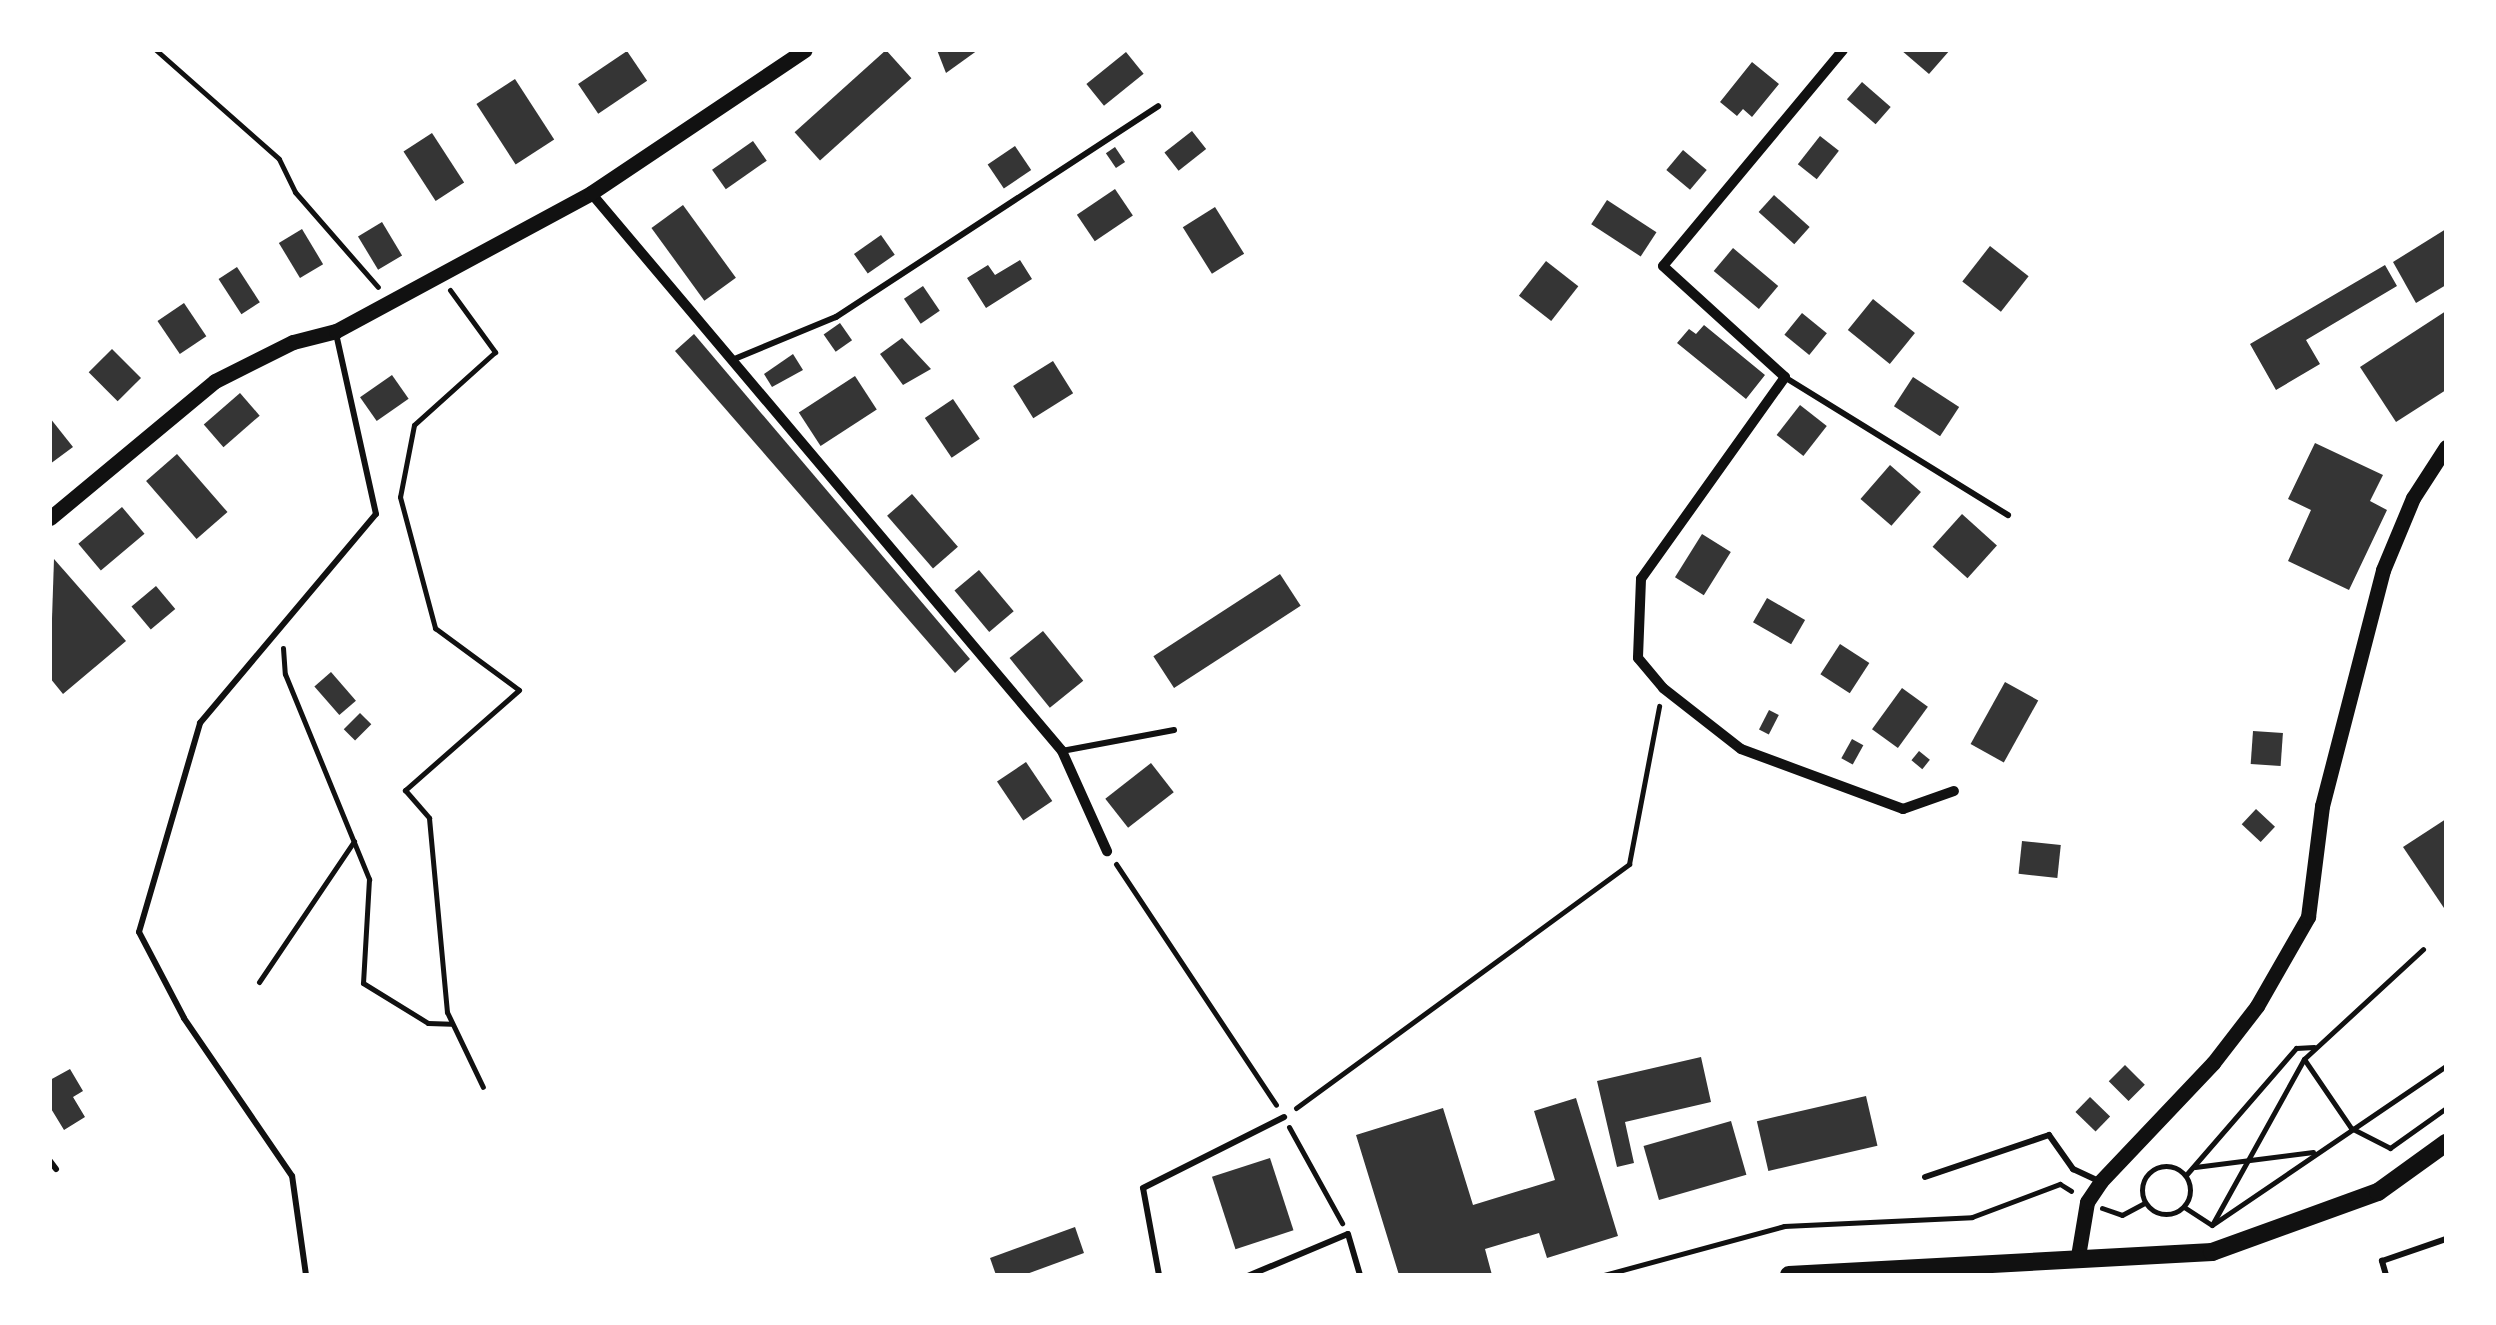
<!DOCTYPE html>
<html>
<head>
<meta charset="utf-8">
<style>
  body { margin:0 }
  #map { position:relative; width:2496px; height:1325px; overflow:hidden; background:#fff; font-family:"Crimson Pro",serif }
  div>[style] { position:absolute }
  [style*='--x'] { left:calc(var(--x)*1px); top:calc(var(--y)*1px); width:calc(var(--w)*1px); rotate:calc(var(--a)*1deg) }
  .building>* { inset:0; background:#353535; transform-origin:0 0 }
  .path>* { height:5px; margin:-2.5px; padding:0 2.5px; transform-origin:2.5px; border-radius:2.5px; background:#111 }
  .path>.ring { margin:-2.5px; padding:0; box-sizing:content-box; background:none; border:5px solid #111; border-radius:50% }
  .service>* { height:6px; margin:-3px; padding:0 3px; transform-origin:3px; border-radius:3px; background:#111 }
  .minor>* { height:10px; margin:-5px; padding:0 5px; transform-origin:5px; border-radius:5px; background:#111 }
  .tertiary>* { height:15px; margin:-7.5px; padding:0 7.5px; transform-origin:7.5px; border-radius:7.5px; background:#111 }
  .secondary>* { height:18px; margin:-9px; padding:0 9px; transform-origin:9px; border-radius:9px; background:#111 }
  span { translate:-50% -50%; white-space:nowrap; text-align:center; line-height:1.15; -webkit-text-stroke:8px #fff; paint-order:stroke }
  .frame { position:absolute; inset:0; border:52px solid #fff; pointer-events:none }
</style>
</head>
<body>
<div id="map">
  <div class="building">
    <div style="left:886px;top:50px;width:38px;height:123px;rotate:48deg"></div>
    <div style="clip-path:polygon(937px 50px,978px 50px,946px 73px)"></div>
    <div style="clip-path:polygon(1901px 50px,1950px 50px,1929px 74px)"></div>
    <div style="left:627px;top:51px;width:36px;height:59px;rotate:56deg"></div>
    <div style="left:1126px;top:52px;width:28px;height:51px;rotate:51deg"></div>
    <div style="clip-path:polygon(1752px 62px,1779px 84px,1752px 117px,1743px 109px,1737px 116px,1720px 102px)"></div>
    <div style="left:515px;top:79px;width:72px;height:46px;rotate:57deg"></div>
    <div style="left:1862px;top:82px;width:38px;height:23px;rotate:41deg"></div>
    <div style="left:1192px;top:131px;width:23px;height:35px;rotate:52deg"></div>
    <div style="left:432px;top:133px;width:59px;height:34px;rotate:57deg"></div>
    <div style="left:1820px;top:136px;width:24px;height:36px;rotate:38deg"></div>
    <div style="left:753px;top:141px;width:24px;height:50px;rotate:55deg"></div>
    <div style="left:1015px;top:146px;width:29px;height:33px;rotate:56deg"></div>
    <div style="left:1115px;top:147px;width:18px;height:11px;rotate:56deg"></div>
    <div style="left:1683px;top:150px;width:31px;height:26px;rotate:40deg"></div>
    <div style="left:1115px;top:189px;width:32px;height:46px;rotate:56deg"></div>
    <div style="left:1774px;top:195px;width:48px;height:23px;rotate:42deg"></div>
    <div style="left:1607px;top:200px;width:59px;height:29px;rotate:33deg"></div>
    <div style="left:683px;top:205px;width:90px;height:39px;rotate:54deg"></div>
    <div style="left:1215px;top:207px;width:55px;height:38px;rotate:58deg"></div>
    <div style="left:382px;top:222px;width:39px;height:28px;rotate:59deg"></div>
    <div style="left:302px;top:229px;width:41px;height:27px;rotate:59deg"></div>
    <div style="clip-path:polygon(2446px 229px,2446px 285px,2416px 303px,2393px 262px)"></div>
    <div style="left:881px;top:235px;width:24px;height:33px;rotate:55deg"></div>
    <div style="left:1990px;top:246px;width:49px;height:45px;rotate:38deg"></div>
    <div style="left:1733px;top:248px;width:59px;height:30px;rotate:40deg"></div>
    <div style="clip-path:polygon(1020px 260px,1032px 279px,986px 308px,967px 278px,988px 265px,995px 275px)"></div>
    <div style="left:1546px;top:261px;width:41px;height:44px;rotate:38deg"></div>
    <div style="clip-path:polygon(2385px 265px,2397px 286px,2306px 340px,2320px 364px,2276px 390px,2250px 344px)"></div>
    <div style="left:237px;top:267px;width:42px;height:22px;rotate:57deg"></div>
    <div style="left:923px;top:286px;width:30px;height:23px;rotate:56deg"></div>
    <div style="left:1873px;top:299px;width:54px;height:40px;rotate:39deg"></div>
    <div style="left:184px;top:303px;width:40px;height:32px;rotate:56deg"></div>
    <div style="clip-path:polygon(2446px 311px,2446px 390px,2396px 422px,2360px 367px)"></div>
    <div style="left:1802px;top:313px;width:32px;height:28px;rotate:39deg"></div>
    <div style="left:840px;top:323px;width:21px;height:20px;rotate:55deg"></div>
    <div style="clip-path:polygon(1704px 325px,1765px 375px,1746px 399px,1677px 343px,1689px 329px,1696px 334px)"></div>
    <div style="clip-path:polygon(694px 334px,970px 659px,955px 673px,675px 351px)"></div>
    <div style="clip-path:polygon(902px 338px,931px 369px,903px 385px,880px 354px)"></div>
    <div style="left:112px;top:349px;width:41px;height:33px;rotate:45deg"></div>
    <div style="clip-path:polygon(793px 354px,803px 370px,772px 387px,764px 374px)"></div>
    <div style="left:1053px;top:361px;width:38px;height:47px;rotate:58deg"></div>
    <div style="left:392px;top:375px;width:29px;height:39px;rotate:55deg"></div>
    <div style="left:855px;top:376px;width:40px;height:67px;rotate:57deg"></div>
    <div style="left:1913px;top:377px;width:55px;height:35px;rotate:33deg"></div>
    <div style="left:240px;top:393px;width:30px;height:48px;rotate:49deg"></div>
    <div style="left:953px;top:399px;width:48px;height:34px;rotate:56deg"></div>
    <div style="left:1800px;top:405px;width:34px;height:38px;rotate:38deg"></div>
    <div style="clip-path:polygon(50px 418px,73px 447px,50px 464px)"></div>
    <div style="clip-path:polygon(2315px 443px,2383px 475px,2370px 501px,2387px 510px,2349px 590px,2288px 561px,2311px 510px,2288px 499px)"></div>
    <div style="left:177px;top:454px;width:77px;height:41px;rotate:49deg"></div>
    <div style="left:1890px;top:465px;width:41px;height:45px;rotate:41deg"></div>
    <div style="left:912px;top:494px;width:70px;height:33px;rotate:49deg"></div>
    <div style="left:122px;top:507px;width:35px;height:57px;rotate:50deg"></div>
    <div style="left:1962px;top:514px;width:47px;height:44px;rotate:42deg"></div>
    <div style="left:1702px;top:534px;width:34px;height:51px;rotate:32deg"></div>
    <div style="clip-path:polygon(54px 559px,126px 641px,63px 694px,50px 678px)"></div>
    <div style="left:979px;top:570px;width:54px;height:32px;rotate:50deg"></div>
    <div style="left:1280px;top:574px;width:38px;height:151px;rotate:57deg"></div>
    <div style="left:156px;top:586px;width:30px;height:32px;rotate:50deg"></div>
    <div style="left:1767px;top:598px;width:44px;height:28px;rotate:30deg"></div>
    <div style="left:1043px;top:631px;width:64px;height:43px;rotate:51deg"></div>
    <div style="left:1840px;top:644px;width:35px;height:36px;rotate:33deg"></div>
    <div style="left:331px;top:672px;width:38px;height:22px;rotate:49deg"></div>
    <div style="left:2005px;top:682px;width:38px;height:71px;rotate:29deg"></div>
    <div style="left:1902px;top:688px;width:32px;height:51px;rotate:36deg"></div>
    <div style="left:1769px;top:710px;width:11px;height:22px;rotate:27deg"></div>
    <div style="left:360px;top:713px;width:16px;height:23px;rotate:45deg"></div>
    <div style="left:2253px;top:731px;width:30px;height:33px;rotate:4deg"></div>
    <div style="left:1852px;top:739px;width:13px;height:22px;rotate:29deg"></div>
    <div style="left:1919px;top:751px;width:14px;height:12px;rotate:39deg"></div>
    <div style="left:1026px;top:762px;width:47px;height:35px;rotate:56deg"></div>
    <div style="left:1151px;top:763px;width:37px;height:58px;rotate:52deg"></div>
    <div style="left:2256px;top:809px;width:26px;height:21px;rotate:43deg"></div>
    <div style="clip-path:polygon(2446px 819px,2446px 911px,2403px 847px)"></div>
    <div style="left:2022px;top:841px;width:39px;height:33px;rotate:6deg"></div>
    <div style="clip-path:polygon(1701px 1057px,1711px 1102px,1625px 1122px,1634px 1163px,1617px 1167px,1597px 1081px)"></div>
    <div style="left:2125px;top:1065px;width:28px;height:23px;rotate:45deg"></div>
    <div style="clip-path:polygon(70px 1069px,83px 1091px,73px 1097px,85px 1117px,64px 1130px,50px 1107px,50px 1080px)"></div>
    <div style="left:1866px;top:1096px;width:51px;height:112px;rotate:77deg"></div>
    <div style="left:2090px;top:1097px;width:28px;height:21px;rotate:44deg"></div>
    <div style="clip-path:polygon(1576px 1098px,1618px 1236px,1547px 1258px,1539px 1233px,1485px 1249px,1492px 1275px,1399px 1275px,1356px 1135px,1443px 1108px,1473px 1205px,1555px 1180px,1534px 1111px)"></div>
    <div style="left:1731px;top:1121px;width:56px;height:91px;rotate:74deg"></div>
    <div style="left:1270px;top:1158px;width:76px;height:61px;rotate:72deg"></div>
    <div style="clip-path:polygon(1075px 1227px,1084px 1253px,1024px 1275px,996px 1275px,990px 1258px)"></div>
  </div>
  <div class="path">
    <div style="--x:156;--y:50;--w:164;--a:41.5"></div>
    <div style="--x:279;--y:159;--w:37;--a:64"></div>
    <div style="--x:295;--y:192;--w:126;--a:48.9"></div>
    <div style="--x:450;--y:290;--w:77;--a:54"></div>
    <div style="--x:495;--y:352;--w:109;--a:138"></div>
    <div style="--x:414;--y:425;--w:73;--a:101"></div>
    <div style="--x:400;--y:497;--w:136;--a:75"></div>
    <div style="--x:435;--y:628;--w:104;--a:36.4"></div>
    <div style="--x:519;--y:690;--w:152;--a:138.7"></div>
    <div style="--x:405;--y:790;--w:37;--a:49"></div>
    <div style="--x:429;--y:818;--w:195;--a:84.7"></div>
    <div style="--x:447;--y:1012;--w:83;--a:64.4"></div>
    <div style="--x:283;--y:648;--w:26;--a:86"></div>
    <div style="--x:285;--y:674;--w:222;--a:67.7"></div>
    <div style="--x:369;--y:879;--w:104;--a:93.3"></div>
    <div style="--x:363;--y:983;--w:76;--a:31.6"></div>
    <div style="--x:428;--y:1023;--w:23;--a:2"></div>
    <div style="--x:1116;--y:864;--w:289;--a:56.4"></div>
    <div style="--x:259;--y:982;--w:170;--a:-56"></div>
    <div style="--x:2304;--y:1059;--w:83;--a:55.7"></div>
    <div style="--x:2351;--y:1128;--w:44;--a:27.1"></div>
    <div style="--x:2390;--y:1148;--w:69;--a:-35.5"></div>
    <div style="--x:1296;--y:1108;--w:413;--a:-36.2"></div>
    <div style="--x:1629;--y:864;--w:161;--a:-79.2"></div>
    <div style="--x:1289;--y:1127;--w:110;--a:61.1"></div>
    <div class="ring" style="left:2142px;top:1166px;width:43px;height:43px"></div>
    <div style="--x:2195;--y:1167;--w:119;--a:-7.2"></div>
    <div style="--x:2186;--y:1175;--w:168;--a:-49.1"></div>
    <div style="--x:2296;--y:1048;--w:18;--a:-3"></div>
    <div style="--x:2184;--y:1207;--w:33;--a:33"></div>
    <div style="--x:2212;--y:1225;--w:283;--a:-34.2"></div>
    <div style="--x:2102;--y:1208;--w:21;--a:19"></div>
    <div style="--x:2122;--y:1215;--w:26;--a:-28"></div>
    <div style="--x:2212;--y:1225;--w:190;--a:-61"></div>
    <div style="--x:2304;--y:1059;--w:162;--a:-42.7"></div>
    <div style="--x:1604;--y:1275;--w:187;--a:-15.2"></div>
    <div style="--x:1784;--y:1226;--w:188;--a:-2.7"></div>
    <div style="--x:1972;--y:1217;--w:94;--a:-20.6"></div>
    <div style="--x:2060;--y:1184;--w:13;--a:32"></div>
  </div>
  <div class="service">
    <div style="--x:732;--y:360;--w:113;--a:-22.5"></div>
    <div style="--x:836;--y:317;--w:385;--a:-33.2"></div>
    <div style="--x:1786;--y:378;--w:261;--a:31.7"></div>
    <div style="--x:1062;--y:751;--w:114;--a:-10.6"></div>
    <div style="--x:50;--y:1161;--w:10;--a:53"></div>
    <div style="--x:1925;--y:1177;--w:131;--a:-18.7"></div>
    <div style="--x:2049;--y:1135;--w:42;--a:54.8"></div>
    <div style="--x:2073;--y:1169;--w:29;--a:25"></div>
    <div style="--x:306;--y:1275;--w:100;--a:-98"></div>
    <div style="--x:292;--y:1176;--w:191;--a:-124.4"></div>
    <div style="--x:184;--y:1018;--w:97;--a:-117.6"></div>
    <div style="--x:139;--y:932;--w:218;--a:-73.7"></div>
    <div style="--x:200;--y:723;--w:273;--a:-49.9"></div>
    <div style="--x:376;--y:514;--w:185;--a:-102.5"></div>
    <div style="--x:1159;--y:1275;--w:88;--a:-100.4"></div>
    <div style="--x:1143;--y:1188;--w:158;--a:-26.7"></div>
    <div style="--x:1250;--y:1275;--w:106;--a:-22.7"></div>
    <div style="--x:1348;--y:1234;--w:43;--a:73.7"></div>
    <div style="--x:2386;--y:1275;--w:15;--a:-106"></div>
    <div style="--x:2382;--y:1261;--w:68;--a:-19"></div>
  </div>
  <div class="minor">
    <div style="--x:1843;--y:50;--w:281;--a:129.8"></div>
    <div style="--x:1663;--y:266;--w:165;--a:42.3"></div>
    <div style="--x:1785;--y:377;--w:248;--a:125.5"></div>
    <div style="--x:1641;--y:579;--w:79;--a:92.2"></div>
    <div style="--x:1638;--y:658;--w:39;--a:50"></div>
    <div style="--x:1663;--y:688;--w:99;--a:38"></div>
    <div style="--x:1741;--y:749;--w:173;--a:20.3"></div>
    <div style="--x:1903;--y:809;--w:54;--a:-19.4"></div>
    <div style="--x:591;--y:193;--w:730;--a:49.83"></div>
    <div style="--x:1062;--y:751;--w:110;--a:65.8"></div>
  </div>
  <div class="tertiary">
    <div style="--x:50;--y:518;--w:214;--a:-39.7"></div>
    <div style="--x:215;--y:381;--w:87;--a:-26.6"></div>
    <div style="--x:293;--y:342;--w:44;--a:-14.3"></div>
    <div style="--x:336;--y:331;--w:290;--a:-28.4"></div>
    <div style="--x:591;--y:193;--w:257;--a:-33.8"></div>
    <div style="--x:2078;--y:1256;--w:55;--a:-80.5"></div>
    <div style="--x:2087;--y:1202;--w:25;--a:-56"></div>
    <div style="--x:2101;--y:1181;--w:163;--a:-46.5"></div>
    <div style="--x:2213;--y:1063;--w:72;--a:-52.3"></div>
    <div style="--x:2257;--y:1006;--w:103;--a:-60.2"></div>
    <div style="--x:2308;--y:917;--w:112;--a:-82.8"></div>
    <div style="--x:2322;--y:806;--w:244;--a:-75.5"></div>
    <div style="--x:2383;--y:570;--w:78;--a:-67.4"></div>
    <div style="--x:2413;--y:498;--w:61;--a:-57.1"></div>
  </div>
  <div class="secondary">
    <div style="--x:1789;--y:1275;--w:424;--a:-3.1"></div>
    <div style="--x:2212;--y:1252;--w:177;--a:-19.9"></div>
    <div style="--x:2378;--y:1192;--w:84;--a:-35.8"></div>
  </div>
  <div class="frame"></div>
</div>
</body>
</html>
